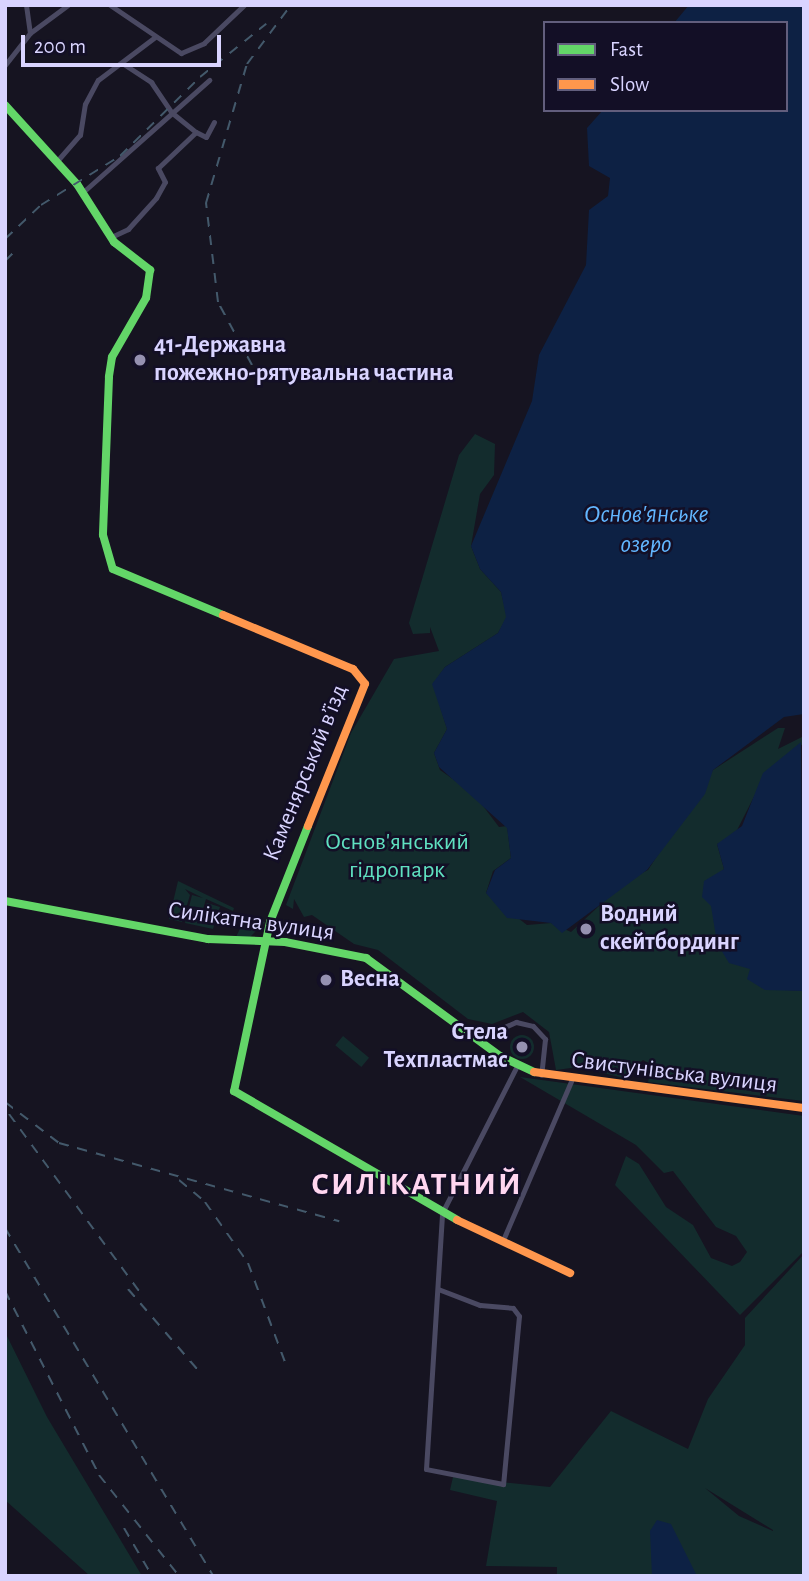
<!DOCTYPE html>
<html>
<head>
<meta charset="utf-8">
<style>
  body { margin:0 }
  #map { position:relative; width:809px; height:1581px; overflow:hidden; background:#161421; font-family:"Alegreya Sans",sans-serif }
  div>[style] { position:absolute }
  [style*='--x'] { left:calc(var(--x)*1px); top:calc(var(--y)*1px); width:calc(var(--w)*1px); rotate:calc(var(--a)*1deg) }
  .green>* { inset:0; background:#132c2d; transform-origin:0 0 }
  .round { border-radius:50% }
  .water>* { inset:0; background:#0d2144 }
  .street>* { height:5px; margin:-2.5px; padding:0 2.5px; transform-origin:2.5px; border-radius:2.5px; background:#4a4962 }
  .fast>* { height:8px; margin:-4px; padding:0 4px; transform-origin:4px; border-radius:4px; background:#63d668 }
  .slow>* { height:8px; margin:-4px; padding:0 4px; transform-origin:4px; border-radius:4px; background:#ff974d }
  .rail>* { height:2px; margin-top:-1px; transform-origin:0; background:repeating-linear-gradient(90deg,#43596b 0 10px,transparent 0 19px) }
  .dots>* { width:19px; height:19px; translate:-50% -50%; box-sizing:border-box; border:4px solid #130f26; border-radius:50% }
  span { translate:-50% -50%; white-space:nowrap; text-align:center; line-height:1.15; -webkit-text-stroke:5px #130f26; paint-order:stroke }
  .poi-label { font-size:24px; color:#d9d4ff; font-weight:700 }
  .left { translate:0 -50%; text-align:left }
  .right { translate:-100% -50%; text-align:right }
  .street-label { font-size:24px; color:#d9d4ff }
  .park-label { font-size:24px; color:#5fe0c0 }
  .water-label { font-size:26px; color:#62b6ff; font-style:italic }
  .district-label { font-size:32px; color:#ffd6f0; font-weight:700; letter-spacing:2px }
  .frame { position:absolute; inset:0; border:7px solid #d9d4ff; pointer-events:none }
  .legend { position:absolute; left:543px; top:21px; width:245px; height:91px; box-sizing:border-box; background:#130f26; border:2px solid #625e7d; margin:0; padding:9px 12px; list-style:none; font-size:21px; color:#d9d4ff }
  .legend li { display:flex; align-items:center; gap:14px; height:35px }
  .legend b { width:35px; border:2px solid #625e7d }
  .scale { position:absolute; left:21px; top:35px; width:200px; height:32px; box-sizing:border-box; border:4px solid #d9d4ff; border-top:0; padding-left:9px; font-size:21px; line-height:24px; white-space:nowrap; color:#d9d4ff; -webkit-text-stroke:5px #130f26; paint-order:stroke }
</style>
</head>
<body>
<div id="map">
  <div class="green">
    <div style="clip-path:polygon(475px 434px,495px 444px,494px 475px,480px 494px,471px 546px,480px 569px,501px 592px,507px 617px,498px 633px,445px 667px,433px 684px,447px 729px,434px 753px,440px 770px,474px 794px,499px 827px,507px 826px,511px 858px,493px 871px,486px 893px,527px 925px,551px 923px,571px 932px,626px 881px,648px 870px,713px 770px,778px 728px,785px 728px,778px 749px,804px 736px,804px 743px,767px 771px,733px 838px,717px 844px,724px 869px,718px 876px,751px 969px,765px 989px,804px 991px,804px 1101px,648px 1082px,652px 1065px,643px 1060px,624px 1078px,578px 1067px,556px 1070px,549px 1032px,523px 1012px,492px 1024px,468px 1019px,378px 950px,354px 944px,312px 915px,304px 917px,294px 899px,293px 909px,286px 905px,351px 733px,394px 659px,439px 651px,430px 627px,430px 633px,413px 634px,409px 623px,459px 455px)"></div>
    <div style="clip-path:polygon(178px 881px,234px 908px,233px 911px,206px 899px,199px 923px,207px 903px,220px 907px,213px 929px,185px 923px,192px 895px,203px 898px,185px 889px,190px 895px,182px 922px,169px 919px)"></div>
    <div style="clip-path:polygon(246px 916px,265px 922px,248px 939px,236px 937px)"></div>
    <div class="round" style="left:510px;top:1035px;width:24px;height:24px"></div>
    <div style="left:343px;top:1036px;width:34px;height:12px;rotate:40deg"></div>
    <div style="clip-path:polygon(520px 1077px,804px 1116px,804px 1251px,740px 1315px,615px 1185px,626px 1156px,639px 1164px,666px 1207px,693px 1225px,711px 1258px,732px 1266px,740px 1262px,747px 1252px,736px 1236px,716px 1227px,673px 1171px,664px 1173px,636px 1145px)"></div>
    <div style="clip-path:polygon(evenodd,804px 1254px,804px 1576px,557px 1576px,557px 1567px,486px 1566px,497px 1501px,450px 1490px,453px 1477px,550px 1487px,611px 1411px,688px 1449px,708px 1399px,745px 1345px,745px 1318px,804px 1254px,705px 1488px,773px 1530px,773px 1531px,739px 1516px,705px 1488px)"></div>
    <div style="clip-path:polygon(5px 1332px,47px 1417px,142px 1576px,90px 1576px,5px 1500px)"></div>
  </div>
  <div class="water">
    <div style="clip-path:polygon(689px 5px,804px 5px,804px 714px,784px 717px,713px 770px,705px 794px,647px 870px,562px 933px,551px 923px,507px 918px,486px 893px,495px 870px,511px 858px,507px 828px,439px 767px,434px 753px,447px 729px,432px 684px,445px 667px,498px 633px,506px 617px,501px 592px,480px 569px,471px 546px,532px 401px,539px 355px,586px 265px,589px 210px,608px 196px,610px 178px,589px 166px,587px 128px,603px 110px,786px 110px,786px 23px,674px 23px)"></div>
    <div style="clip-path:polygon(801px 742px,804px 991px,765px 990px,747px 979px,750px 969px,729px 963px,717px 943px,711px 906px,702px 897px,704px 881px,724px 869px,717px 844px,742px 826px,763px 773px)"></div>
    <div style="clip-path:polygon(657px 1520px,671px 1524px,697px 1576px,652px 1576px,650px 1531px)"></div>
  </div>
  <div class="street">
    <div style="--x:26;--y:5;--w:28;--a:82"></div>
    <div style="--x:110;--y:5;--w:86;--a:34.1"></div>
    <div style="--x:181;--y:53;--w:25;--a:-23"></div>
    <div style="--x:204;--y:43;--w:55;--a:-43.5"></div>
    <div style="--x:122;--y:63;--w:35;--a:33"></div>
    <div style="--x:151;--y:82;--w:36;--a:56"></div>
    <div style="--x:171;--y:112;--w:32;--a:39"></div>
    <div style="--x:196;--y:132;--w:11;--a:27"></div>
    <div style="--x:206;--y:137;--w:17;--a:-62"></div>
    <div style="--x:5;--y:65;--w:41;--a:-52"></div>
    <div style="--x:30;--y:33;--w:47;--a:-36.4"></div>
    <div style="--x:57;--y:161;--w:35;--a:-49"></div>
    <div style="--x:80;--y:135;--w:31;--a:-81"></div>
    <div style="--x:85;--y:104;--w:27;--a:-62"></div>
    <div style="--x:98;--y:80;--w:71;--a:-37"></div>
    <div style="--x:83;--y:192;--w:169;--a:-41.6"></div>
    <div style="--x:111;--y:237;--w:19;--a:-25"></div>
    <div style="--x:128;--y:229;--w:42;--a:-47.9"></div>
    <div style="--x:156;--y:198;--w:18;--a:-61"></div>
    <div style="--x:165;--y:182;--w:16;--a:-117"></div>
    <div style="--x:158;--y:168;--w:52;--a:-43.5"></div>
    <div style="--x:477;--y:1039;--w:43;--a:-23.6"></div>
    <div style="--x:516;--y:1022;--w:17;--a:13"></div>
    <div style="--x:533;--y:1026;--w:18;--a:47"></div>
    <div style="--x:545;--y:1039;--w:36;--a:96"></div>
    <div style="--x:503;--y:1240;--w:173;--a:-66.8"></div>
    <div style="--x:438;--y:1289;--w:45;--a:20.9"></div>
    <div style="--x:480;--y:1305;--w:33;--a:5"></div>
    <div style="--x:513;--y:1308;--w:10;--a:53"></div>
    <div style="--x:519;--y:1316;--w:169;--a:95.4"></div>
    <div style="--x:503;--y:1484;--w:78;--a:-169"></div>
    <div style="--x:426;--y:1469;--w:256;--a:-86.4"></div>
    <div style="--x:442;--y:1213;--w:165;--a:-63"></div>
  </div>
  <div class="fast">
    <div style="--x:5;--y:105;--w:107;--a:47.7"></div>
    <div style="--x:77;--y:184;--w:69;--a:57.5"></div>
    <div style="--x:114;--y:242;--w:46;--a:37.9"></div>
    <div style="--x:150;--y:270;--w:28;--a:98"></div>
    <div style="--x:146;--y:298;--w:68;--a:120"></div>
    <div style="--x:112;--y:357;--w:20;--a:99"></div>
    <div style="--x:109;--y:377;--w:158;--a:92.2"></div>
    <div style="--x:103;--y:535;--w:35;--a:74"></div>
    <div style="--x:113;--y:569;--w:119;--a:22.7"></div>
    <div style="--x:308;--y:826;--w:103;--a:111.6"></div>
    <div style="--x:270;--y:922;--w:173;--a:102"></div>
    <div style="--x:234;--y:1091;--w:258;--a:30"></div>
    <div style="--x:5;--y:901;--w:207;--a:10.6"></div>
    <div style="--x:208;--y:939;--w:77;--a:2.2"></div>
    <div style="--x:285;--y:942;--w:83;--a:11.2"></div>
    <div style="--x:366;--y:958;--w:166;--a:36.2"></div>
    <div style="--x:500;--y:1056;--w:38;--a:25"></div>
  </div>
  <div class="slow">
    <div style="--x:223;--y:615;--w:141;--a:22.6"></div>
    <div style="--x:353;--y:669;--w:19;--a:51"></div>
    <div style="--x:365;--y:684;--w:153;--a:111.9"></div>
    <div style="--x:534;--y:1072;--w:272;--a:7.6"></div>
    <div style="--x:457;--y:1220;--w:125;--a:25.1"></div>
  </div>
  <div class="rail">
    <div style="--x:5;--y:239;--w:50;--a:-43.4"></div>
    <div style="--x:41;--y:205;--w:93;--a:-31.8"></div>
    <div style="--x:120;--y:156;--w:112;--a:-44.6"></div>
    <div style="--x:200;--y:77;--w:85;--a:-38.8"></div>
    <div style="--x:5;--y:261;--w:17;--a:-45"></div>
    <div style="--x:252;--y:365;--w:72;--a:-118.4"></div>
    <div style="--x:218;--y:302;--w:100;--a:-96.9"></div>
    <div style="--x:206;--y:203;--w:145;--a:-73.6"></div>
    <div style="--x:247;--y:64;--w:74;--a:-53.3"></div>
    <div style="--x:5;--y:1102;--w:68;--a:37.2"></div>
    <div style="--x:59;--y:1143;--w:291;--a:15.6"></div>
    <div style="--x:9;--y:1114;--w:225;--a:53.7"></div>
    <div style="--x:179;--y:1180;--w:34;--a:40"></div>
    <div style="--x:205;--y:1202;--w:75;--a:54.8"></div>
    <div style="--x:248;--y:1263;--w:106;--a:69.5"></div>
    <div style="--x:5;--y:1228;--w:405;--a:59.1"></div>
    <div style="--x:128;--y:1289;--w:107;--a:49.2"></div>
    <div style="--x:5;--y:1291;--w:207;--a:62.9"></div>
    <div style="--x:99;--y:1475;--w:129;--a:51.6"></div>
    <div style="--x:124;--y:1528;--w:56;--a:59.7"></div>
  </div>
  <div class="dots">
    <div style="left:140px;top:360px;background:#9591b1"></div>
    <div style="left:586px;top:929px;background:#9591b1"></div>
    <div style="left:326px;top:980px;background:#9591b1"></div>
    <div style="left:522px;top:1047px;background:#9591b1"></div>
  </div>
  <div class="poi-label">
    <span class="left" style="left:154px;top:360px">41-Державна<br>пожежно-рятувальна частина</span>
    <span class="left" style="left:600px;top:929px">Водний<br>скейтбординг</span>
    <span class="left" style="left:340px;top:980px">Весна</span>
    <span class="right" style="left:508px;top:1047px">Стела<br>Техпластмас</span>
  </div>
  <div class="street-label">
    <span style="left:306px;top:773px;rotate:-68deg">Каменярський в’їзд</span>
    <span style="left:251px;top:922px;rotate:8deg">Силікатна вулиця</span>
    <span style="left:674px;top:1073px;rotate:7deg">Свистунівська вулиця</span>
  </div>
  <div class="park-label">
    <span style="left:397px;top:857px">Основ'янський<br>гідропарк</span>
  </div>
  <div class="water-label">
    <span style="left:646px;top:530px">Основ'янське<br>озеро</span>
  </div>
  <div class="district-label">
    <span style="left:417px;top:1184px">СИЛІКАТНИЙ</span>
  </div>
  <div class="frame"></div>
  <ul class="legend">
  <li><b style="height:9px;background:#63d668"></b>Fast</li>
  <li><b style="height:9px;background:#ff974d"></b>Slow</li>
  </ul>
  <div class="scale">200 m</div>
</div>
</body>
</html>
